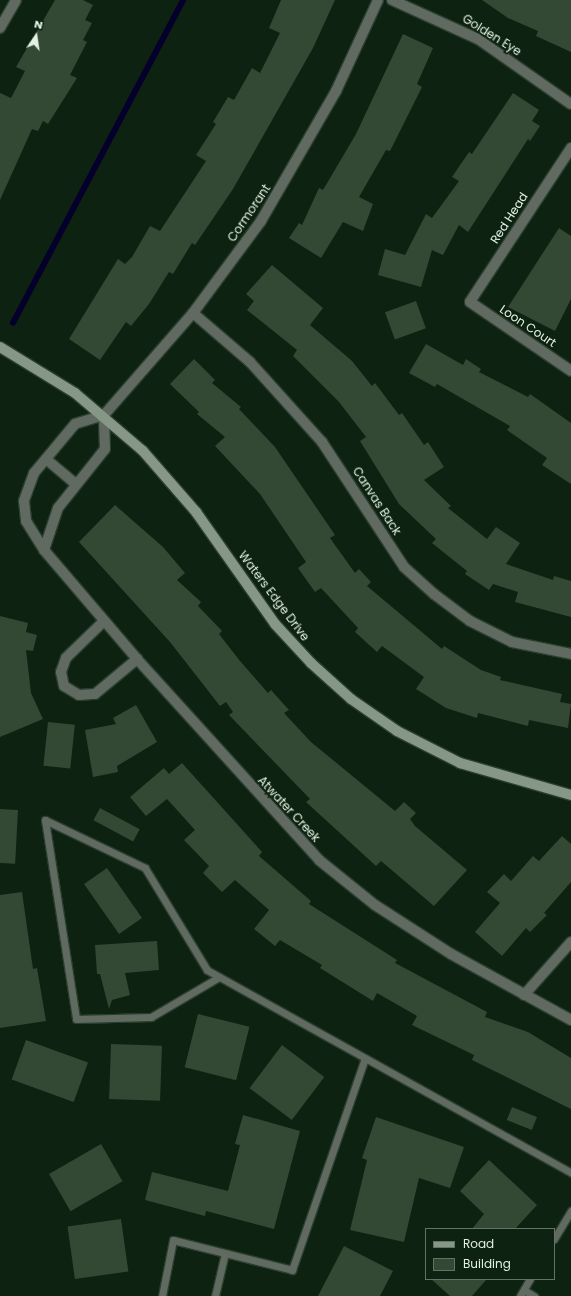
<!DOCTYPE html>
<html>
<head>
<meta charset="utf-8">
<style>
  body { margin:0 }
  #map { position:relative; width:571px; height:1296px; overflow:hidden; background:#0d2210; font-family:Poppins,sans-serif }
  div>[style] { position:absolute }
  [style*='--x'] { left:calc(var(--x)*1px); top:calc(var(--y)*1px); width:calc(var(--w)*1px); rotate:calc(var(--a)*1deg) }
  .stream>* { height:5.5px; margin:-2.75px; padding:0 2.75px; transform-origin:2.75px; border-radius:2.75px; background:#05002b }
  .building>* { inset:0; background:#334934; transform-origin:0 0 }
  .roads { filter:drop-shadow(1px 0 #2b3f2e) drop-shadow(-1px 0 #2b3f2e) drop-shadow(0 1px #2b3f2e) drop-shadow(0 -1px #2b3f2e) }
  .lane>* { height:7px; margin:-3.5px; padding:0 3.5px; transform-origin:3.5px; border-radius:3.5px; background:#606a60 }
  .street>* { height:10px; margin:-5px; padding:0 5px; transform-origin:5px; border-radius:5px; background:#606a60 }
  .secondary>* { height:10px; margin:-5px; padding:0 5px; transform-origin:5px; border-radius:5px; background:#869787 }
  span { translate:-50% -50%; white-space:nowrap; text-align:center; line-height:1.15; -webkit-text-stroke:3.5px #0d2210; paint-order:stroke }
  .street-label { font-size:12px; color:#e3f0e3 }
  .legend { position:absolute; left:425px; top:1228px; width:130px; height:52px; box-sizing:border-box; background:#0d2210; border:1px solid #637464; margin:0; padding:5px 7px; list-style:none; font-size:12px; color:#e3f0e3 }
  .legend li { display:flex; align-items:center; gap:8px; height:20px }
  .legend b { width:20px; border:1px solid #637464 }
  .north { position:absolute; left:16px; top:16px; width:40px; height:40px; -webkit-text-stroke:3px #0d2210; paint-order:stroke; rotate:13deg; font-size:11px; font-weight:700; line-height:16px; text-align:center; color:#e3f0e3 }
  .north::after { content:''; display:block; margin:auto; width:14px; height:18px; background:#e3f0e3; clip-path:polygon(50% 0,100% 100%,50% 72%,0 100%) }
</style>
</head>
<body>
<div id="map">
  <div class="stream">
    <div style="--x:13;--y:323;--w:365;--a:-62.2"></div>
  </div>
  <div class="building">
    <div style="clip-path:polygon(55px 0,83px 0,93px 5px,85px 20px,92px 23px,83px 40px,87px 42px,70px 75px,77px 78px,48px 124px,43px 121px,38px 131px,32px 129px,0 200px,0 93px,11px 98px,25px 71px,16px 67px)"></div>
    <div style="clip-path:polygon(281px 0,335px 0,313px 48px,233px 189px,195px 245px,192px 243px,173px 274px,169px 272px,149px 304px,131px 326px,126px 322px,100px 360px,69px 339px,118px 259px,125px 264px,132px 257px,150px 226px,160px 231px,206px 161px,196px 155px,216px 124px,213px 122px,228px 97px,234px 100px,252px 68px,260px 73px,280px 33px,269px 28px)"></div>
    <div style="clip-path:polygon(482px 0,571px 0,571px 52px,536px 36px,538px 31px,508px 18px)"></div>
    <div style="clip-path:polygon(403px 34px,433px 48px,417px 84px,422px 87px,390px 151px,386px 150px,359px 197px,373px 204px,363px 231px,343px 222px,321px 258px,289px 238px,299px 223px,302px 225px,319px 188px,323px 190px,356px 134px)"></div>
    <div style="clip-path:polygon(513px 93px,539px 110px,532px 121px,540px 126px,530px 141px,528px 139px,468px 232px,459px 225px,443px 255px,432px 250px,421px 287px,378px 275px,385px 249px,405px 255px,426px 214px,432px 218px,459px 181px,452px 177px,469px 152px,472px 154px)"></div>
    <div style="clip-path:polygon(559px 228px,571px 236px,571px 299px,555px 331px,508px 307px)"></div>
    <div style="clip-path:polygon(272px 265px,323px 308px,310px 325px,352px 361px,372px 386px,375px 383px,399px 415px,402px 413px,424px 445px,428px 442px,444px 467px,424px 480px,451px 506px,448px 508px,487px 539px,496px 527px,520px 543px,506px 564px,553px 580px,554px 576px,571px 581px,571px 617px,515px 602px,518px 592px,493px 584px,489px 590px,465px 574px,467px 571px,432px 543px,436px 539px,399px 504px,360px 441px,366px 437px,339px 402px,293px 356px,297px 350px,247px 310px,254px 301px,246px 294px)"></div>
    <div style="left:416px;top:301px;width:29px;height:33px;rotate:70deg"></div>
    <div style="clip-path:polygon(426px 344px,463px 365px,466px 359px,481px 369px,479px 372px,528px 397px,530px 394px,571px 423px,571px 484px,542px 465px,547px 458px,507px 430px,510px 426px,437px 384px,435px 387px,409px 373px)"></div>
    <div style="clip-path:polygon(194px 359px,215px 380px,212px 383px,241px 407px,239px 409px,275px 447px,335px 535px,330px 538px,355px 573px,359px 569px,371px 582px,367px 586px,442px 649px,444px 646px,481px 670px,501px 677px,500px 680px,562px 694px,560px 702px,571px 704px,568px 728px,529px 720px,528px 726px,478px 713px,477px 718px,446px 708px,416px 689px,424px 677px,382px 646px,377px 652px,355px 632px,358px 628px,321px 588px,315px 592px,298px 568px,306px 562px,260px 494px,215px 446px,225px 437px,197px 414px,199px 412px,170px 384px)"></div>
    <div style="clip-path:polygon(115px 505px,163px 547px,185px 573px,177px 580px,201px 602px,198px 606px,222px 631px,219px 634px,240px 661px,268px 693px,271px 690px,289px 710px,284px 713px,311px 742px,395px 811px,404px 802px,416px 813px,410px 819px,415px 826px,467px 870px,434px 906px,381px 861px,376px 866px,306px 802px,310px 799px,229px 715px,233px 712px,226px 702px,220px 706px,170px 642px,79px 542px)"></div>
    <div style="clip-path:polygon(0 616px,28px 623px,26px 632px,37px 635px,33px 651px,26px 650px,31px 693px,43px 719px,0 737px)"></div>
    <div style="clip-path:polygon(136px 705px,157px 742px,117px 766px,118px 772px,93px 777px,85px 730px,116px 724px,113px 718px)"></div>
    <div style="left:48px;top:722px;width:27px;height:44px;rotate:6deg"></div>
    <div style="clip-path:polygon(182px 763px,262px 852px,259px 856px,311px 901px,309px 904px,397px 960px,395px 963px,487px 1012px,485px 1017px,528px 1032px,571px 1058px,571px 1109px,472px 1060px,474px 1055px,412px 1025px,417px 1016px,377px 993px,373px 1001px,320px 968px,322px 965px,280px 940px,275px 946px,254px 929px,269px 910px,235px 880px,222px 892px,203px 873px,209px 866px,184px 840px,195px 830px,167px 799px,146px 816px,130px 797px,164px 768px,169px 774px)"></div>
    <div style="left:100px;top:808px;width:45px;height:14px;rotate:28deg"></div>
    <div style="left:0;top:809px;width:18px;height:54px;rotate:3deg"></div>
    <div style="clip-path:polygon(562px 836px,571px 844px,571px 882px,544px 913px,547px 915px,530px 932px,526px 928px,502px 956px,475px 932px,500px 903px,487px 892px,504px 874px,511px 881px,533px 856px,539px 861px)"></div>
    <div style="left:107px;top:868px;width:61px;height:28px;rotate:55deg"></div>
    <div style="clip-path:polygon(22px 892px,33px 969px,37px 968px,46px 1021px,0 1028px,0 895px)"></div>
    <div style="clip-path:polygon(157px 941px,159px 970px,125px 973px,130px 995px,112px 1000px,109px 1009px,100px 974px,97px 974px,95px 945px)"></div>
    <div style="left:198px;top:1014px;width:53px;height:55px;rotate:14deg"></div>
    <div style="left:26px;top:1040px;width:66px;height:42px;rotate:20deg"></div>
    <div style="left:111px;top:1044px;width:51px;height:55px;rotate:2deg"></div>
    <div style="left:282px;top:1045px;width:53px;height:54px;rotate:37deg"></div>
    <div style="left:512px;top:1107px;width:27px;height:14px;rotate:22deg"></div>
    <div style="clip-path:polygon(243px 1115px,300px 1131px,274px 1229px,206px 1211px,205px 1216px,145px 1200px,152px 1172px,228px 1191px,240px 1145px,235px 1144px)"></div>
    <div style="clip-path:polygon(376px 1117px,464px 1147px,450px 1188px,419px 1178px,404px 1242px,350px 1230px,367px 1160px,362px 1158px)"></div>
    <div style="left:101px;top:1144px;width:43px;height:60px;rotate:60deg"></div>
    <div style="clip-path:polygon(489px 1160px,537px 1205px,515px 1229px,472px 1229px,484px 1214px,460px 1191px)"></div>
    <div style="left:121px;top:1219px;width:53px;height:54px;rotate:82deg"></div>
    <div style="clip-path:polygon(344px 1246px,393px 1271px,380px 1296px,318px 1296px)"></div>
    <div style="clip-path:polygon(431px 1279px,487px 1279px,472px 1296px,450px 1296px)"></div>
  </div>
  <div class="roads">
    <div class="lane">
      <div style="--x:45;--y:820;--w:111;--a:25.6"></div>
      <div style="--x:145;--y:868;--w:119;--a:58.7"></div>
      <div style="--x:207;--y:970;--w:417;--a:29.1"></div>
      <div style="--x:45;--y:820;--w:201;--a:81.1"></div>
      <div style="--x:76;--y:1019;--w:75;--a:-1.5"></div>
      <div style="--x:151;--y:1017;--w:79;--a:-30.5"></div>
      <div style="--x:554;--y:1239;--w:33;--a:-59"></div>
      <div style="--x:524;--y:1290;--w:12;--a:31"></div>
      <div style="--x:162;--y:1296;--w:57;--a:-78.9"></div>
      <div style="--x:173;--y:1240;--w:123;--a:14.1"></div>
      <div style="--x:292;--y:1270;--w:224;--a:-71"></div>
      <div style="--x:215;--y:1296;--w:44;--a:-76.9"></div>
      <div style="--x:520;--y:1296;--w:20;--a:-60"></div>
    </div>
    <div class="street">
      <div style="--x:392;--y:0;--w:94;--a:24.4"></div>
      <div style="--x:478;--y:39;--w:113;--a:35"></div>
      <div style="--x:0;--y:28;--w:32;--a:-60"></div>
      <div style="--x:571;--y:148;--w:184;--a:123.3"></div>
      <div style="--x:470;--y:302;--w:122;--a:34.3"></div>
      <div style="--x:193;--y:313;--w:75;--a:40.7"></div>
      <div style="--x:250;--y:362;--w:108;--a:48"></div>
      <div style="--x:322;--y:442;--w:149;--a:56.7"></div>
      <div style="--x:404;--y:567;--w:40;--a:42"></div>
      <div style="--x:434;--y:594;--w:45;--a:36.9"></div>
      <div style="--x:470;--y:621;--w:47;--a:26.6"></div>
      <div style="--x:512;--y:642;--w:60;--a:11.5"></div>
      <div style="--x:104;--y:415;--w:30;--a:163"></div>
      <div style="--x:75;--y:424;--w:64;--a:129.9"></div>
      <div style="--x:34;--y:473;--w:30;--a:110"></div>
      <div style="--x:24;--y:501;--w:20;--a:84"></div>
      <div style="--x:26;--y:521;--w:34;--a:58"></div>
      <div style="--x:44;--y:550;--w:143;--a:49.5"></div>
      <div style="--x:137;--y:659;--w:271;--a:47.8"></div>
      <div style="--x:319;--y:860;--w:72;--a:38.8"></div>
      <div style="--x:375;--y:905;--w:90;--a:32.8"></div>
      <div style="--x:451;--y:954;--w:137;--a:28.8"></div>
      <div style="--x:104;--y:415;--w:135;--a:-48.9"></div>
      <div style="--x:193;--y:313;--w:114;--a:-53.5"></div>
      <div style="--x:261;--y:221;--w:150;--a:-60"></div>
      <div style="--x:336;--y:91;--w:100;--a:-65.2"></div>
      <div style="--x:46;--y:459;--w:39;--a:40"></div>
      <div style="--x:44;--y:550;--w:44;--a:-71.6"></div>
      <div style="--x:58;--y:508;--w:75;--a:-51.5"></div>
      <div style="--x:105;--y:449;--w:34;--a:-92"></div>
      <div style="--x:104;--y:621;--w:53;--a:135.8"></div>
      <div style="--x:66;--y:658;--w:15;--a:110"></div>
      <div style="--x:61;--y:672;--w:14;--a:78"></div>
      <div style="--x:64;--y:686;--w:17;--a:31"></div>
      <div style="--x:79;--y:695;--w:16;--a:-4"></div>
      <div style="--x:95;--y:694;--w:55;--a:-39.8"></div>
      <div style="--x:524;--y:995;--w:71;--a:-48.4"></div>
    </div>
    <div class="secondary">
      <div style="--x:0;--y:347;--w:88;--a:31.5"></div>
      <div style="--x:75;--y:393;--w:89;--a:40.5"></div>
      <div style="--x:143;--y:451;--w:81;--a:49"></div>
      <div style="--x:196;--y:512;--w:137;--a:54.8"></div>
      <div style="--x:275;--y:624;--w:53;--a:47.3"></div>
      <div style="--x:311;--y:663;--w:54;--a:42"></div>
      <div style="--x:351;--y:699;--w:56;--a:34.8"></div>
      <div style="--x:397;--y:731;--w:71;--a:26.9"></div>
      <div style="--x:460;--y:763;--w:116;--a:16.1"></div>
    </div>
  </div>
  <div class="street-label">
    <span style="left:492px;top:35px;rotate:32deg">Golden Eye</span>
    <span style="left:249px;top:213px;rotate:-56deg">Cormorant</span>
    <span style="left:509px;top:218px;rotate:-57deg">Red Head</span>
    <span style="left:528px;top:326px;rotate:34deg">Loon Court</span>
    <span style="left:377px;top:501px;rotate:57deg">Canvas Back</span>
    <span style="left:274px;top:596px;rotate:53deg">Waters Edge Drive</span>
    <span style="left:289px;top:809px;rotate:47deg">Atwater Creek</span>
  </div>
  <ul class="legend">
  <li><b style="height:5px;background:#869787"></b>Road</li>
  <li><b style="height:11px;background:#334934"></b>Building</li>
  </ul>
  <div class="north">N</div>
</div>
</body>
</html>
